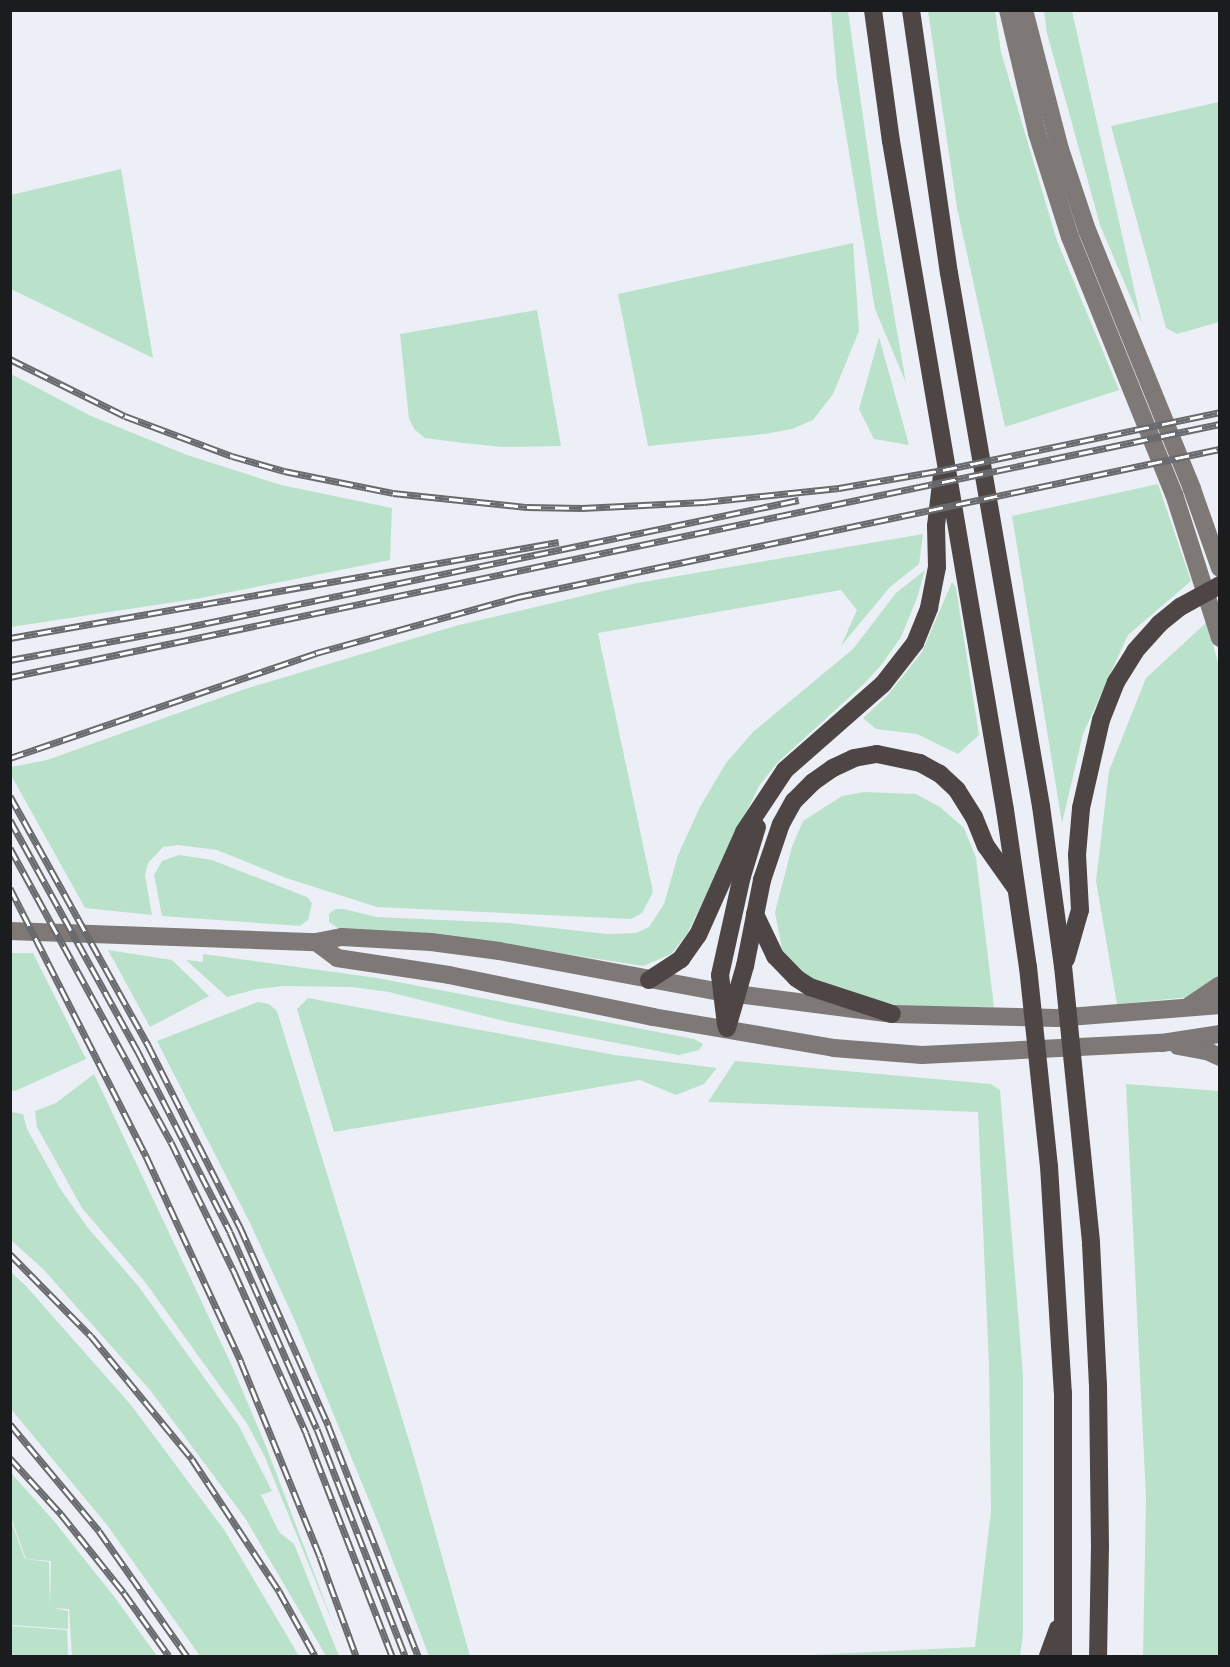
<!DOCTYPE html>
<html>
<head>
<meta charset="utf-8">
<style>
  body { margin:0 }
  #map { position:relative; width:1230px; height:1667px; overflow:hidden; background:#eceff6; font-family:"Times New Roman",serif }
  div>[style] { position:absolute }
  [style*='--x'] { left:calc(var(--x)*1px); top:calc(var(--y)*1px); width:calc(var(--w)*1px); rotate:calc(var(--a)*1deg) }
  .green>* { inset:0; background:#bae2cb }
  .secondary>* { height:18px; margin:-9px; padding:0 9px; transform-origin:9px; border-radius:9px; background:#7e7877 }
  .highway>* { height:18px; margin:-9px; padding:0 9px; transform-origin:9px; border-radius:9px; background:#4d4645 }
  .rail>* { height:7px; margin-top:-3.5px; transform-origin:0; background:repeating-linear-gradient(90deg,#fff 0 14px,#686a6e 0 28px); box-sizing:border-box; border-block:2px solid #686a6e }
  span { translate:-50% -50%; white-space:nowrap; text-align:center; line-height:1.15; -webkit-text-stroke:4.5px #fff; paint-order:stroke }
  .frame { position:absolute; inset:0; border:12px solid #1b1c1e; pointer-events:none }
</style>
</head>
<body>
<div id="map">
  <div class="green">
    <div style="clip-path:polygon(831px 11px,848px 11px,878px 222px,906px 383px,875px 309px,837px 80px)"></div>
    <div style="clip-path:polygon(928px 11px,995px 11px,1001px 52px,1057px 241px,1119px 390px,1005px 427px,957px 208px)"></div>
    <div style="clip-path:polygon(1044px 11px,1072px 11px,1142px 324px,1100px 225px,1047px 33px)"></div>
    <div style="clip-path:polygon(1219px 102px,1219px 322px,1177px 334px,1166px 328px,1111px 126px)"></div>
    <div style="clip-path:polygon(121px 169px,153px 358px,11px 289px,11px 195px)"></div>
    <div style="clip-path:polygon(853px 243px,859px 331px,833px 394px,813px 420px,792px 429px,765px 434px,648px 446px,618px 294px)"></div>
    <div style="clip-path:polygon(537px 310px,561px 446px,503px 447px,463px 443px,425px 438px,415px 430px,409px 419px,400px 334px)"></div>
    <div style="clip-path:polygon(879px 337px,909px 445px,874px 439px,859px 409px)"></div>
    <div style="clip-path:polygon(11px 374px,91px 416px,187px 455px,281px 485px,392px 508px,390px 560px,201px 598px,11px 627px)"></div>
    <div style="clip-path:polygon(1158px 484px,1191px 581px,1128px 635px,1083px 734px,1062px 823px,1012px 516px)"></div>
    <div style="clip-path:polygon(923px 534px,919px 564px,890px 587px,841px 646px,857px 610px,841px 590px,598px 633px,653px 892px,642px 913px,631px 919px,377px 907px,286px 878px,217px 850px,178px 845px,163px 847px,148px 863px,145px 875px,152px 915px,85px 908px,11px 775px,11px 767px,47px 760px,245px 689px,455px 626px,637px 583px)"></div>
    <div style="clip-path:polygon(925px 570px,917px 598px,901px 637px,882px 664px,866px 682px,777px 763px,759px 786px,687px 934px,671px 954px,643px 966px,457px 937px,341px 930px,329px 922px,329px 914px,335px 909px,344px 909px,376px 917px,509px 923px,607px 934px,636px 933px,649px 927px,664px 904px,678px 855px,700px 807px,726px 763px,753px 732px,853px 649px,896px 593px)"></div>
    <div style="clip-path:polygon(952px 582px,956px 588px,979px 735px,958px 754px,917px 734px,876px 729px,863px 718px,887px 696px,922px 652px)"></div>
    <div style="clip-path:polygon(1207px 622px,1220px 670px,1219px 981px,1191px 997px,1117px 1004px,1096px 881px,1109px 771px,1146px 678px)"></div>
    <div style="clip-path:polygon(864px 792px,916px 794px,940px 807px,964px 828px,976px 858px,994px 1007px,901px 1006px,864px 998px,834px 990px,797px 970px,782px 949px,775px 912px,792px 847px,803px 821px,842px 796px)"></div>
    <div style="clip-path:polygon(179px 855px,212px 860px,307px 897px,312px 903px,308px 920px,300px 926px,162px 916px,154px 875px,162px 861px)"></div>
    <div style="clip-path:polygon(108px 950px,172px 960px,209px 996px,150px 1027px)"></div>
    <div style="clip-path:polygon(11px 953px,33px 953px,86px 1059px,15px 1091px,10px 1090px)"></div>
    <div style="clip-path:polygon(203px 954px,377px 978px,694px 1039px,703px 1044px,699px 1050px,679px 1055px,508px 1022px,389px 992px,352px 987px,284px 986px,257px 989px,227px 997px,186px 960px,203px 962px)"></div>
    <div style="clip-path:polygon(308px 998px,615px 1055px,717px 1068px,704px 1084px,676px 1095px,640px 1080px,334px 1132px,297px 1009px)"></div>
    <div style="clip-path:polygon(258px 1002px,269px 1004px,277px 1011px,414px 1457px,470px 1656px,429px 1656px,378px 1522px,295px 1321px,250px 1223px,157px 1041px)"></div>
    <div style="clip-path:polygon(735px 1061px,991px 1084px,1000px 1090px,1023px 1375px,1023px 1635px,1020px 1656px,789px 1656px,975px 1647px,991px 1511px,989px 1366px,978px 1112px,708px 1102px)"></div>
    <div style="clip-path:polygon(94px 1074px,232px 1366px,266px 1446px,336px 1631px,264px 1455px,246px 1422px,145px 1282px,82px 1208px,37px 1127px,35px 1111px,56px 1103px)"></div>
    <div style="clip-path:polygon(1126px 1084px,1219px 1091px,1219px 1656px,1143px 1656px,1146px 1499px)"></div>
    <div style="clip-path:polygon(11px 1112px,23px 1114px,27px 1129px,61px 1190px,88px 1228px,139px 1287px,239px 1426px,272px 1491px,261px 1495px,279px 1532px,294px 1544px,339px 1656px,326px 1656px,245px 1518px,150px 1390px,44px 1270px,11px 1240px)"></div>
    <div style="clip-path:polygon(11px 1272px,26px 1286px,131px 1405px,225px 1531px,299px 1656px,200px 1656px,107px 1525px,11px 1409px)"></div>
    <div style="clip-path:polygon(11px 1473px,54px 1521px,116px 1599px,157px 1656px,72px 1656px,69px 1609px,54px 1608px,68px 1611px,68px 1629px,11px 1625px,11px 1521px,25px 1559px,49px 1562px,50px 1608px,51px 1561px,26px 1559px,11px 1518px)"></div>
    <div style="clip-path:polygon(11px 1626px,67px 1630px,68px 1656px,11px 1656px)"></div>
  </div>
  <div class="secondary">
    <div style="--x:1008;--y:10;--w:126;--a:76.7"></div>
    <div style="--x:1037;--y:133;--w:109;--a:72.4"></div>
    <div style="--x:1070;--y:237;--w:277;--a:68"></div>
    <div style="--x:1174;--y:494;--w:151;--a:72.3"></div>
    <div style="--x:1024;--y:10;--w:144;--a:75.5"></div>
    <div style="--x:1060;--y:149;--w:85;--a:71.6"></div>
    <div style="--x:1087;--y:230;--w:279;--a:67.9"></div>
    <div style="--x:1192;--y:489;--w:84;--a:70.5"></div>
    <div style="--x:10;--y:931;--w:306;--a:2.1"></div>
    <div style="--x:316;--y:942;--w:26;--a:-11"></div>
    <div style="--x:342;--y:937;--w:89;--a:3.2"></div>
    <div style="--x:431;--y:942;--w:69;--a:7.5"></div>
    <div style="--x:499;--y:951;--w:226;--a:10.5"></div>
    <div style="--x:721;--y:992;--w:172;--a:7.3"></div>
    <div style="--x:892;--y:1014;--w:164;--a:1.4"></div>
    <div style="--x:1056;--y:1018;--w:165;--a:-4.5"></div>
    <div style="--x:316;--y:942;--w:26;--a:37"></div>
    <div style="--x:337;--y:958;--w:113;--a:8.6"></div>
    <div style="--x:449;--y:975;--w:208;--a:11.6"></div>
    <div style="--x:653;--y:1017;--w:184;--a:9.7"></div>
    <div style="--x:834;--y:1048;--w:88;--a:4.5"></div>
    <div style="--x:922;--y:1055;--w:240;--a:-2.9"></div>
    <div style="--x:1162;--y:1043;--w:59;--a:-8.8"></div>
    <div style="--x:1189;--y:1006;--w:37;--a:-34"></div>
    <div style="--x:1178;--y:1046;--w:29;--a:10"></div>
    <div style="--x:1207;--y:1051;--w:14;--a:25"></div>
  </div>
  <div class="highway">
    <div style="--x:873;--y:10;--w:132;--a:82.2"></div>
    <div style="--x:891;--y:141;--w:679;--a:80.33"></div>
    <div style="--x:1005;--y:810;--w:159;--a:81.7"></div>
    <div style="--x:1028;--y:967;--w:200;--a:84"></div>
    <div style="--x:1049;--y:1166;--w:227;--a:86.5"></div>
    <div style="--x:1063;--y:1393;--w:263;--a:90"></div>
    <div style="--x:911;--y:10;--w:266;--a:81.8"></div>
    <div style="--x:949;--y:273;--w:541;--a:80.21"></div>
    <div style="--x:1041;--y:806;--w:162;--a:82.2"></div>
    <div style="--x:1063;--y:966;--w:278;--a:84.2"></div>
    <div style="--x:1091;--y:1243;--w:142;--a:87.2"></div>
    <div style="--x:1098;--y:1385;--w:160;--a:89.3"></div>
    <div style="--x:1100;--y:1545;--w:111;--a:91"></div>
    <div style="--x:755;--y:914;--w:47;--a:64.5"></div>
    <div style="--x:775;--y:956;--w:30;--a:46"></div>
    <div style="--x:796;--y:978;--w:17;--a:33"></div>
    <div style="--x:810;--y:987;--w:86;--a:18.2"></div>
    <div style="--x:1066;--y:959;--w:51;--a:-74.1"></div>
    <div style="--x:1080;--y:910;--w:55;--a:-93.1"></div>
    <div style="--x:1077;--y:855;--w:47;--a:-85.1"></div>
    <div style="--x:1081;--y:808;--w:90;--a:-77.2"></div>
    <div style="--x:1101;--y:720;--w:41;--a:-68.5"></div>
    <div style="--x:1116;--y:682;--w:36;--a:-58"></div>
    <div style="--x:1135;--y:651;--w:36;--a:-48"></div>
    <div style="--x:1159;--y:624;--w:27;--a:-39"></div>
    <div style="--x:1180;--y:607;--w:46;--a:-28.8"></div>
    <div style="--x:649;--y:980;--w:38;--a:-33"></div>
    <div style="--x:681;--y:959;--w:29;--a:-55"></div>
    <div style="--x:698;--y:935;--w:113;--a:-65.9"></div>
    <div style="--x:744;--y:832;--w:74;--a:-56.5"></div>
    <div style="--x:785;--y:770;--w:130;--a:-41.3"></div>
    <div style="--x:883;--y:684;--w:52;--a:-52"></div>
    <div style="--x:915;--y:643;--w:38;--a:-68"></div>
    <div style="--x:929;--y:608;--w:42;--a:-79"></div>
    <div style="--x:937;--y:567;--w:41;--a:-91.4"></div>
    <div style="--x:936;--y:526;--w:51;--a:-83.3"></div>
    <div style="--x:726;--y:1025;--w:50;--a:-96.8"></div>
    <div style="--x:720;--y:975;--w:101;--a:-77.5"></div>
    <div style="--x:742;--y:876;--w:51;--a:-73"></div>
    <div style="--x:727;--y:1028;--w:65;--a:-73.8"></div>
    <div style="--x:745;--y:966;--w:88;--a:-78.8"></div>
    <div style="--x:762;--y:880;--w:59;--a:-71.3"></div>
    <div style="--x:781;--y:824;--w:26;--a:-61"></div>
    <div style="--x:794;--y:801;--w:27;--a:-45"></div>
    <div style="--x:813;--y:782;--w:24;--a:-35"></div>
    <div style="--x:833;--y:768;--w:23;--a:-25"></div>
    <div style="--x:854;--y:758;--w:23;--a:-10"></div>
    <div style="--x:877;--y:754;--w:44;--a:11.8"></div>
    <div style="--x:920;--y:763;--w:23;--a:29"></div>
    <div style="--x:940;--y:774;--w:23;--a:43"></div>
    <div style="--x:957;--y:790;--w:32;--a:58"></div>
    <div style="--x:974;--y:817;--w:31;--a:68"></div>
    <div style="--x:986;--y:846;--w:50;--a:54.7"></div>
    <div style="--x:1048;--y:1656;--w:29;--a:-70"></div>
  </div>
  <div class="rail">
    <div style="--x:10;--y:359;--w:128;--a:26.4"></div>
    <div style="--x:125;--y:416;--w:114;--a:20.5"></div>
    <div style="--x:232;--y:456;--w:54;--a:16.1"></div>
    <div style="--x:284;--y:471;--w:111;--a:11.4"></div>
    <div style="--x:393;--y:493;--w:135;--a:6"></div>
    <div style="--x:527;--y:507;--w:55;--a:1"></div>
    <div style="--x:582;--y:508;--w:122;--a:-2.8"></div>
    <div style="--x:704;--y:502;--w:136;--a:-5.9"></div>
    <div style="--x:839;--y:488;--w:106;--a:-9.8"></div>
    <div style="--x:943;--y:470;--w:283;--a:-11.8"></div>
    <div style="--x:10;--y:638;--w:557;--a:-9.92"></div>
    <div style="--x:10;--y:660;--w:171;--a:-10.5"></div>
    <div style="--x:178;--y:629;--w:634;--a:-11.74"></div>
    <div style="--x:10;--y:677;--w:1236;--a:-11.81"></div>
    <div style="--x:10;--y:758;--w:324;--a:-18.9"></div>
    <div style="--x:316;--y:653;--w:210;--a:-15.5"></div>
    <div style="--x:518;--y:597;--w:717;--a:-11.91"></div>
    <div style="--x:10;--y:796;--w:285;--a:61"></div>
    <div style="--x:148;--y:1045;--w:204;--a:63.2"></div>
    <div style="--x:240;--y:1227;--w:217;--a:66"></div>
    <div style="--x:328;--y:1425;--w:248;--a:68.7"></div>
    <div style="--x:10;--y:820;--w:263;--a:61.1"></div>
    <div style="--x:137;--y:1050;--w:204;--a:62.9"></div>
    <div style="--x:230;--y:1232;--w:215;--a:66.2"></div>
    <div style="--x:317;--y:1429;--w:243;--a:68.8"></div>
    <div style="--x:10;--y:848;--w:335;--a:61.3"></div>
    <div style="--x:171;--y:1142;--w:147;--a:64.1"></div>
    <div style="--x:235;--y:1274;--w:174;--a:65.9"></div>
    <div style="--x:306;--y:1433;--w:239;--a:68.9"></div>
    <div style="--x:10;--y:888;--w:301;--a:63.1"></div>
    <div style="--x:146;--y:1156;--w:227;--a:65.2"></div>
    <div style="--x:241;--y:1362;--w:210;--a:67.9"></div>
    <div style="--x:320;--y:1557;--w:105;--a:70"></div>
    <div style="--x:10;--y:1254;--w:115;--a:45.4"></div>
    <div style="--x:91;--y:1336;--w:159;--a:50.6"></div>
    <div style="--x:192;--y:1459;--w:158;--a:56.6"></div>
    <div style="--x:279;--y:1591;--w:74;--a:61"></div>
    <div style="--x:10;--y:1424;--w:139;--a:50.2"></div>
    <div style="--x:99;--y:1531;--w:153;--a:54.9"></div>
    <div style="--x:10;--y:1458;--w:76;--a:47.7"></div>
    <div style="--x:61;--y:1514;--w:101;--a:51.4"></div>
    <div style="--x:124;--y:1593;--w:77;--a:54.5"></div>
  </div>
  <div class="frame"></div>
</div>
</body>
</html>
